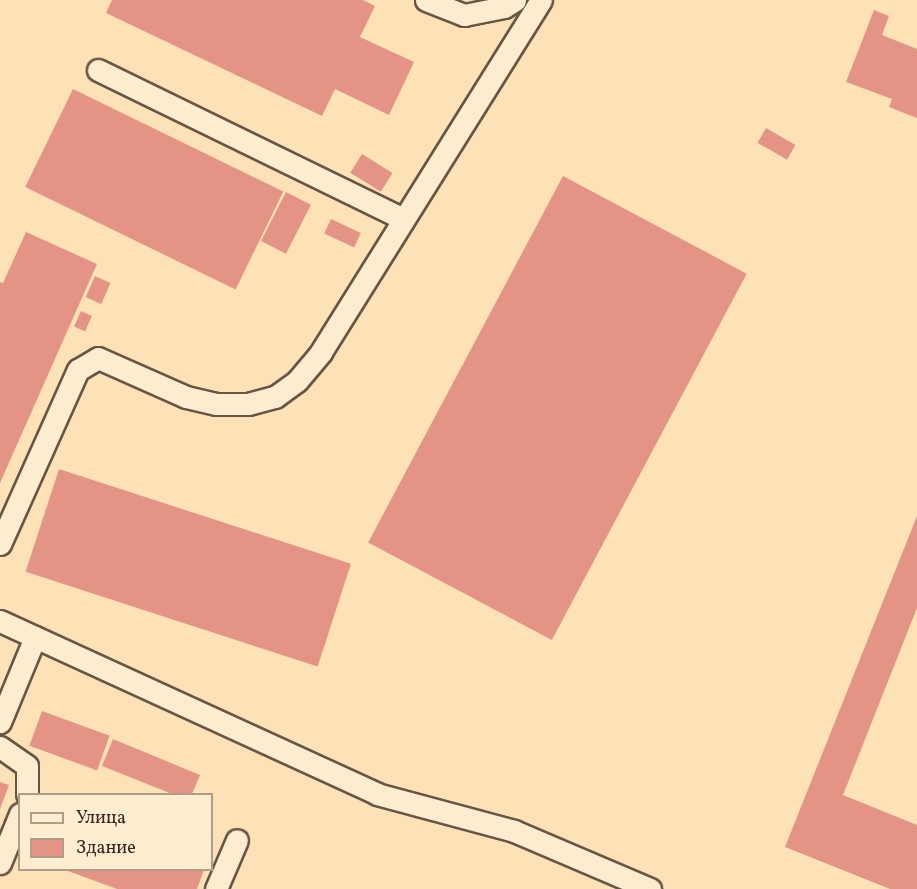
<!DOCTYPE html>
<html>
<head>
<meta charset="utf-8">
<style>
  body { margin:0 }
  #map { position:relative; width:917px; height:889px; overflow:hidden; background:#fee2b7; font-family:Vollkorn,serif }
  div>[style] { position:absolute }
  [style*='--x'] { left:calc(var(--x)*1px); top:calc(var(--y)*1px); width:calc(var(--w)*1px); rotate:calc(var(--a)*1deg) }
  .building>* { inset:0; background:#e49484; transform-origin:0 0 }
  .roads { filter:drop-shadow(2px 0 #6a5544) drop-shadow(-2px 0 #6a5544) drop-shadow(0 2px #6a5544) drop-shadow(0 -2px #6a5544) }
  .minor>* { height:21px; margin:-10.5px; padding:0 10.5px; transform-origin:10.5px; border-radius:10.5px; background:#feecd0 }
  span { translate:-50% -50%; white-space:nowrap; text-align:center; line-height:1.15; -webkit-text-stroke:4.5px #feecd0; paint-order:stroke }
  .legend { position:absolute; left:18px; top:793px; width:195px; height:78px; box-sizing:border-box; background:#feecd0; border:2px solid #af9d88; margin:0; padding:8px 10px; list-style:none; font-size:18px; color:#38261d }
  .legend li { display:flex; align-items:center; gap:12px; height:30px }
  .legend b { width:30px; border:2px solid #af9d88 }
</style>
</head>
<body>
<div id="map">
  <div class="building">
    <div style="clip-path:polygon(112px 0,363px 0,375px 6px,360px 37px,414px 62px,389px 115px,335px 89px,322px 116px,106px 13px)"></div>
    <div style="clip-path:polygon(874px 10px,889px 16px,882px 35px,917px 49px,917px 118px,889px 107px,892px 99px,846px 82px)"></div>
    <div style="left:73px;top:89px;width:234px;height:109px;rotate:26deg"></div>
    <div style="left:766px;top:128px;width:34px;height:17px;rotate:30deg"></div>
    <div style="left:362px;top:154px;width:36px;height:22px;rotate:32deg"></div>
    <div style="left:563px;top:176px;width:208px;height:415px;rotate:28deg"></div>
    <div style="left:286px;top:192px;width:28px;height:55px;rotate:27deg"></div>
    <div style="left:331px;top:219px;width:33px;height:16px;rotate:25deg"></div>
    <div style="clip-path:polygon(26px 232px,97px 264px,0 483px,0 282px,3px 283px)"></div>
    <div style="left:95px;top:276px;width:17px;height:23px;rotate:24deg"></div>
    <div style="left:81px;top:311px;width:12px;height:17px;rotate:24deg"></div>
    <div style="left:59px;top:469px;width:307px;height:108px;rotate:18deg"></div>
    <div style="clip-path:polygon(917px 516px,917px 608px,843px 795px,917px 825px,917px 889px,890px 889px,785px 847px)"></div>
    <div style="left:42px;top:711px;width:72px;height:37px;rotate:20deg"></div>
    <div style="clip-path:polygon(113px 739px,200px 775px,192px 794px,172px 794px,102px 766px)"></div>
    <div style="clip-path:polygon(0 782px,9px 785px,0 809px)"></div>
    <div style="clip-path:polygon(65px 870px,204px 870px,197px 889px,117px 889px)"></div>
  </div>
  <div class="roads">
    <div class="minor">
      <div style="--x:426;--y:0;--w:41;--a:21.5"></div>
      <div style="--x:464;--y:15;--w:41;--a:-11.3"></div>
      <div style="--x:504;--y:7;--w:13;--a:-32"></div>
      <div style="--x:98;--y:70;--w:340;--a:26"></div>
      <div style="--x:0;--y:544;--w:191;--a:-65.9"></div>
      <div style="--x:78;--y:370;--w:23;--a:-31"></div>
      <div style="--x:98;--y:358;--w:96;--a:23.9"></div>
      <div style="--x:186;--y:397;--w:31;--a:13"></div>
      <div style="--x:216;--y:404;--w:32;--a:0"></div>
      <div style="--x:248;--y:404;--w:28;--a:-15"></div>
      <div style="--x:275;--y:397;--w:27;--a:-36"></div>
      <div style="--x:297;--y:381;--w:38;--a:-50"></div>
      <div style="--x:321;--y:352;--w:415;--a:-58"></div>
      <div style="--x:0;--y:621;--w:415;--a:24.6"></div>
      <div style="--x:377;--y:794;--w:142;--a:15.1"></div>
      <div style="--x:514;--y:831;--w:148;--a:23.1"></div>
      <div style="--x:0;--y:722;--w:92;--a:-67.6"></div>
      <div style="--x:0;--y:747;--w:33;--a:35"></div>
      <div style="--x:27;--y:766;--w:28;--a:90"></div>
      <div style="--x:0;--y:863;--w:53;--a:-67.8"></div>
      <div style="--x:216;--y:889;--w:53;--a:-66.8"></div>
    </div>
  </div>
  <ul class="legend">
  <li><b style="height:8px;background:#feecd0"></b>Улица</li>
  <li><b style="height:16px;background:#e49484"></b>Здание</li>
  </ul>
</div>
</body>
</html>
